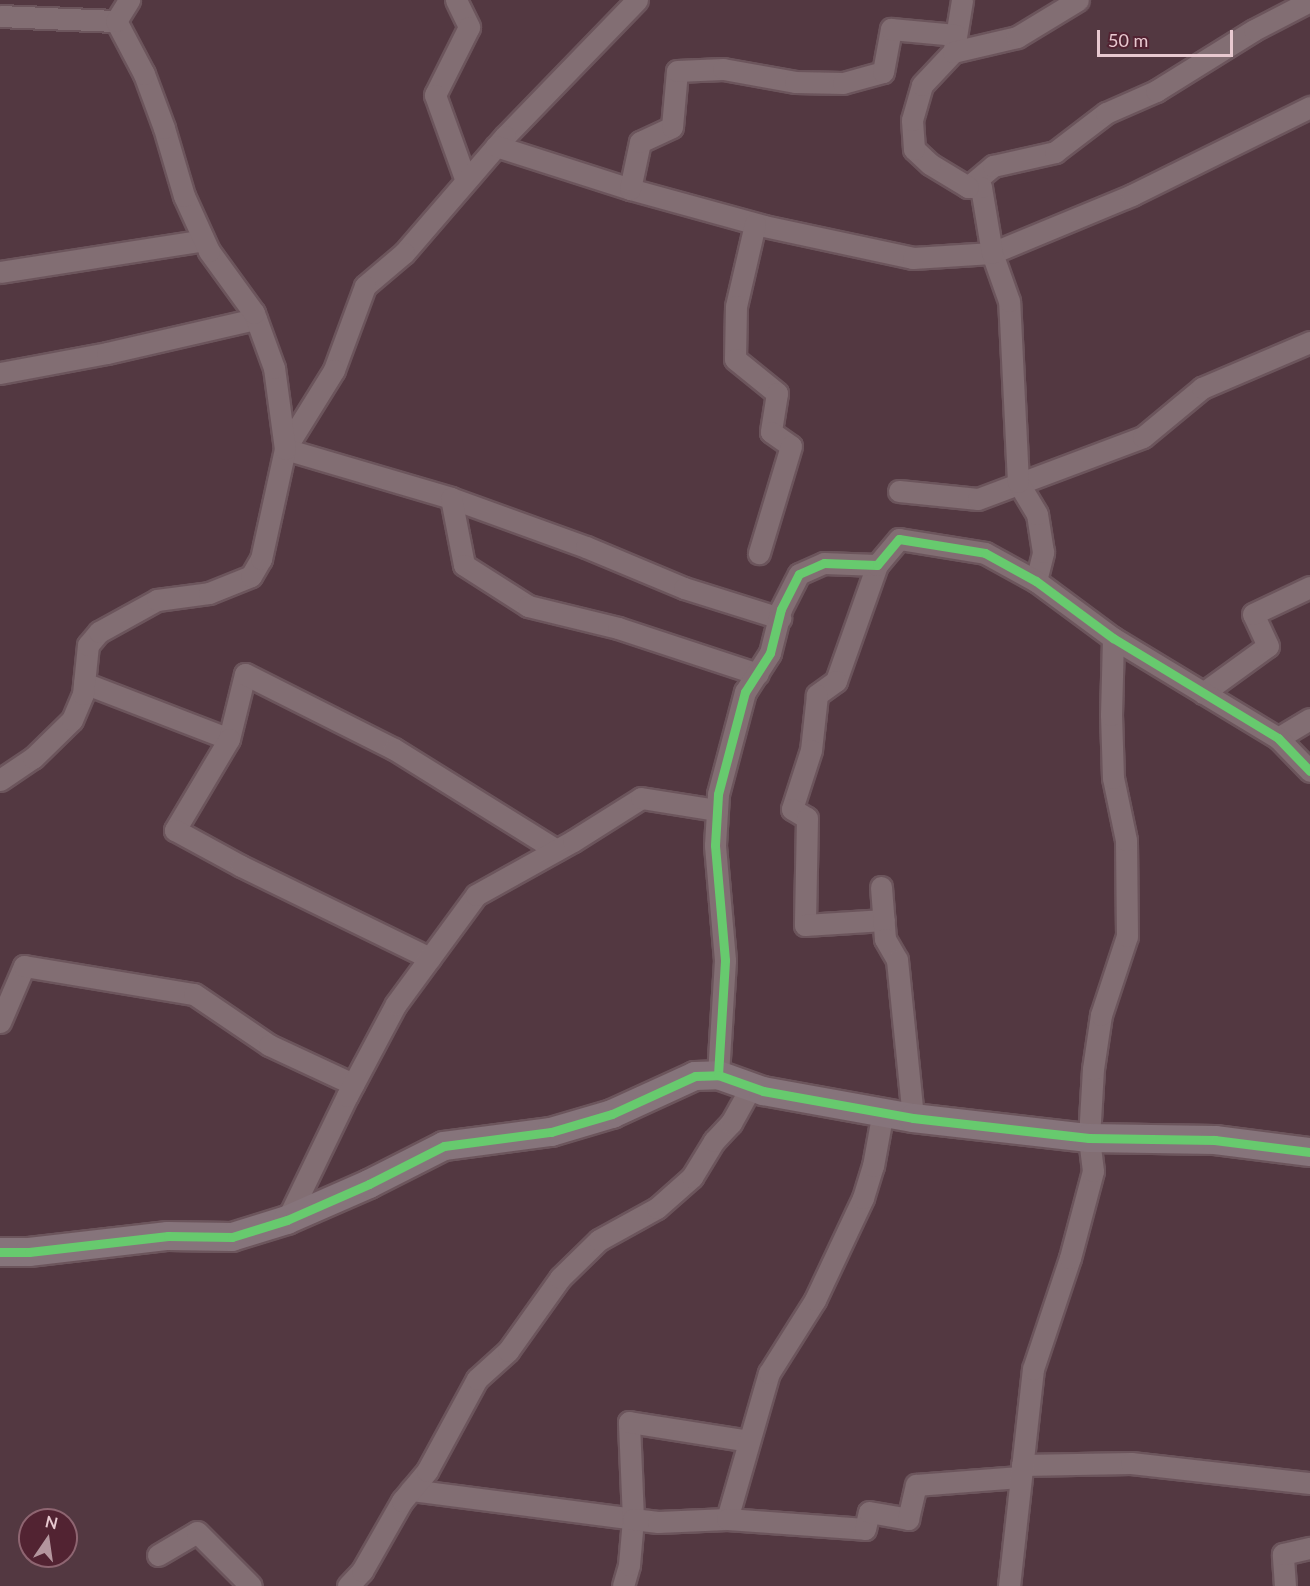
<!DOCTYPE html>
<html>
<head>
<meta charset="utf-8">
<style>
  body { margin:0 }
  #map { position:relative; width:1310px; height:1586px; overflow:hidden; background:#533841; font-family:Lato,sans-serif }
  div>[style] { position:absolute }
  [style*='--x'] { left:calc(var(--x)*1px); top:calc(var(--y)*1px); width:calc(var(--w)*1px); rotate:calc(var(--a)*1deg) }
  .roads { filter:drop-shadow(2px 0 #6c555c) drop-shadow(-2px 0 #6c555c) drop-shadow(0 2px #6c555c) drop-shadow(0 -2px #6c555c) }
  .street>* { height:21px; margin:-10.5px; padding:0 10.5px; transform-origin:10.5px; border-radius:10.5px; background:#826e73 }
  .secondary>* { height:28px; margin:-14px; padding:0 14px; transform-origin:14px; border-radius:14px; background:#86747b }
  .cycleway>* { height:9px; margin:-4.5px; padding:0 4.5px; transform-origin:4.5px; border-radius:4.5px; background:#67ca6e }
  span { translate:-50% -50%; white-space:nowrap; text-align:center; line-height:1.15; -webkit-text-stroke:6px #522332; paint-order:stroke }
  .north { position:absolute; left:18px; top:1508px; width:60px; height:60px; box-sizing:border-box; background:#522332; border:2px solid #8e6571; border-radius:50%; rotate:13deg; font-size:16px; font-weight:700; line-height:24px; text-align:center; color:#e8c9d0 }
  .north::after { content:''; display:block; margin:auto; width:21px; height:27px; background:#b4969e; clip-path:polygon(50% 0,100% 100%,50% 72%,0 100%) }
  .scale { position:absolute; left:1097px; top:30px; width:136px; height:27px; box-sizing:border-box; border:3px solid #e8c9d0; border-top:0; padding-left:8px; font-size:18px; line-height:21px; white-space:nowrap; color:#e8c9d0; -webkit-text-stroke:4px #522332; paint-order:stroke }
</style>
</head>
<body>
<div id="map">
  <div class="roads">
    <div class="street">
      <div style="--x:456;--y:0;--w:30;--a:64"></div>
      <div style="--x:469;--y:27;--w:76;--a:116.6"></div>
      <div style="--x:435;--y:95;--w:91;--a:70.2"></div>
      <div style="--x:637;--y:0;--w:190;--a:134.1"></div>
      <div style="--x:505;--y:136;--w:155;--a:130.8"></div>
      <div style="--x:404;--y:253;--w:51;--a:139.8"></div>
      <div style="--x:365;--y:286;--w:90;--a:110.3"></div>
      <div style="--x:334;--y:370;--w:93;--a:121.8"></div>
      <div style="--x:285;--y:449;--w:173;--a:16.4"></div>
      <div style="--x:451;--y:498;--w:144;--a:19.9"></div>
      <div style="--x:586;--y:547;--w:106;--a:22.7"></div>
      <div style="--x:684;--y:588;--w:101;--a:17.4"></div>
      <div style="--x:0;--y:16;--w:116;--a:2.5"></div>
      <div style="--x:954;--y:49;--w:50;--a:-80.7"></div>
      <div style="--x:496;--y:146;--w:141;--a:17.8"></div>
      <div style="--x:630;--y:189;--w:139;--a:15.4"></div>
      <div style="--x:764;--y:226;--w:152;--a:12.1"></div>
      <div style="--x:913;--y:258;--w:79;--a:-3.6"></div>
      <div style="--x:992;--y:253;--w:152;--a:-22.5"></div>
      <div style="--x:1132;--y:195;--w:199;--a:-26.3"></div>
      <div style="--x:968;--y:187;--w:33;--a:-40"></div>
      <div style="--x:993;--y:166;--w:64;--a:-12.7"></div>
      <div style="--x:1055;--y:152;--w:64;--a:-37.4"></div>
      <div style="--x:1106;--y:113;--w:55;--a:-23.7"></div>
      <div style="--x:1156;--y:91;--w:115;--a:-31.9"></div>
      <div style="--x:1254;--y:30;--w:63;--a:-27.4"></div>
      <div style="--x:630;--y:189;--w:48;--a:-78"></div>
      <div style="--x:640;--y:142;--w:35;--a:-25"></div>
      <div style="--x:672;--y:127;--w:56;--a:-84.9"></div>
      <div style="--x:677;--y:71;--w:46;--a:-2.5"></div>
      <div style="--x:723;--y:69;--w:73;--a:10.2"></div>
      <div style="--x:795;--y:82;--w:48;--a:1.2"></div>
      <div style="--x:843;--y:83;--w:41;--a:-15.4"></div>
      <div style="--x:883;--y:72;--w:44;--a:-79.5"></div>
      <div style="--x:891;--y:29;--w:65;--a:5.3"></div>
      <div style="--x:755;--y:224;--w:84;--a:103"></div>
      <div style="--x:736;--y:306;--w:53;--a:91.1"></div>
      <div style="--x:735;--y:359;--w:54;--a:39"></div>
      <div style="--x:777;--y:393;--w:39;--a:99"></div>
      <div style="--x:771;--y:432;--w:24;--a:35"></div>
      <div style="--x:791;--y:446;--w:112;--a:106.7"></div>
      <div style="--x:0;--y:272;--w:206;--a:-8.9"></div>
      <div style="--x:0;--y:373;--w:109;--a:-10.6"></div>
      <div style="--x:107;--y:353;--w:153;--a:-12.9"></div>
      <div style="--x:899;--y:491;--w:79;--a:5.8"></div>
      <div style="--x:978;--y:499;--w:176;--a:-20.6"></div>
      <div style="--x:1143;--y:437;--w:77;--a:-39.7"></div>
      <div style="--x:1202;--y:388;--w:117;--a:-23.1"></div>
      <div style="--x:451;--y:498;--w:68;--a:79"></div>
      <div style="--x:464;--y:565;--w:76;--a:32.6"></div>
      <div style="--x:528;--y:606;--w:93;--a:13.7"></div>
      <div style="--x:618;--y:628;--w:147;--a:18.2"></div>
      <div style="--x:877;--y:565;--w:123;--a:109.5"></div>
      <div style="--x:836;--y:681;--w:24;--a:144"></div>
      <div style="--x:817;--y:695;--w:55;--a:96.2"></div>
      <div style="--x:811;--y:750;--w:62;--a:107.9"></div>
      <div style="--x:792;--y:809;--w:17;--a:31"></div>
      <div style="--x:807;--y:818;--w:107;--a:91.1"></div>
      <div style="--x:805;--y:925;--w:79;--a:-3.6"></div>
      <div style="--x:1036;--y:581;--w:30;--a:-76"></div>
      <div style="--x:1043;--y:552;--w:38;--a:-99"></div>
      <div style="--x:1037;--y:514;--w:37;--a:-121"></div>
      <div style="--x:1018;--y:482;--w:181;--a:-92.8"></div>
      <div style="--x:1009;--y:301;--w:51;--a:-109.5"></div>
      <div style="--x:992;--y:253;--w:67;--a:-99.5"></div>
      <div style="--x:981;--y:187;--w:13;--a:180"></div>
      <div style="--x:968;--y:187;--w:44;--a:-148.8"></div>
      <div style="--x:930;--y:164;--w:22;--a:-137"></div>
      <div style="--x:914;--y:149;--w:29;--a:-94"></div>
      <div style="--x:912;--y:120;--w:36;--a:-74"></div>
      <div style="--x:922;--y:85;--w:45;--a:-46.8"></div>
      <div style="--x:953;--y:52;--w:66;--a:-13.2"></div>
      <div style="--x:1017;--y:37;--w:71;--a:-31.2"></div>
      <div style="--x:84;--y:683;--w:155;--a:21.1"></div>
      <div style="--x:229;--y:739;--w:67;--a:-76.2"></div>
      <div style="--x:245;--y:674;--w:167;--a:26.7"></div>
      <div style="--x:394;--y:749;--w:191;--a:31.9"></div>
      <div style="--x:1203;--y:693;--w:80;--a:-35.9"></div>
      <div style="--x:1268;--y:646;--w:35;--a:-115"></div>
      <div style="--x:1253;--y:614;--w:63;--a:-25.3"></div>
      <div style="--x:1278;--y:738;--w:37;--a:-31"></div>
      <div style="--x:229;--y:739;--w:106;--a:120.7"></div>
      <div style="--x:175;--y:830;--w:75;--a:28.6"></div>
      <div style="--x:241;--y:866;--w:210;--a:26"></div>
      <div style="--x:0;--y:780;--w:40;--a:-34"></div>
      <div style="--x:33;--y:758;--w:54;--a:-44.3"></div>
      <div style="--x:72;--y:720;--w:28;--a:-67"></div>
      <div style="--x:83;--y:694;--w:49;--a:-84.2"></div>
      <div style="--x:88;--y:645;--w:17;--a:-50"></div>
      <div style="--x:99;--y:632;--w:66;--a:-28.9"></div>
      <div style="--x:157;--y:600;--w:52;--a:-7.7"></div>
      <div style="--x:209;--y:593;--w:45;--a:-22"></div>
      <div style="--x:251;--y:576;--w:20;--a:-60"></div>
      <div style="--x:261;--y:559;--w:113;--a:-77.7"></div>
      <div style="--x:285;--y:449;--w:82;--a:-97.7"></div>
      <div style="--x:274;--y:368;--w:59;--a:-110"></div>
      <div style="--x:254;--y:313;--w:77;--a:-126"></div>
      <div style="--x:209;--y:251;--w:60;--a:-114.4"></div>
      <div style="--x:184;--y:196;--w:71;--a:-106.4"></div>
      <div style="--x:164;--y:128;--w:58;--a:-110.3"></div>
      <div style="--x:144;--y:74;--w:60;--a:-117.8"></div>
      <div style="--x:116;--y:21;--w:25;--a:-58"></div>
      <div style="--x:881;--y:887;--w:52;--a:85.6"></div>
      <div style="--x:885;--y:939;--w:24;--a:60"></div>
      <div style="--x:897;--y:960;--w:159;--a:84.2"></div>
      <div style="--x:0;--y:1022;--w:61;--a:-66.8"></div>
      <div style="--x:24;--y:966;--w:172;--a:9.4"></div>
      <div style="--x:194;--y:994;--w:91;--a:34.2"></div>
      <div style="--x:269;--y:1045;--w:93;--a:24.9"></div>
      <div style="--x:718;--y:1075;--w:115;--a:-86.5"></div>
      <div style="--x:725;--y:960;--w:115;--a:-95"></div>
      <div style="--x:715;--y:845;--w:51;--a:-86.6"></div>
      <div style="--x:718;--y:794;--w:106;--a:-75.2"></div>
      <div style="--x:745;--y:692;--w:46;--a:-57.3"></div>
      <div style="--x:770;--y:653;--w:45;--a:-76"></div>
      <div style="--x:781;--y:609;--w:39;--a:-63"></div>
      <div style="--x:799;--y:574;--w:27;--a:-24"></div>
      <div style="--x:824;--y:563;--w:53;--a:2.2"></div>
      <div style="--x:877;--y:565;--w:34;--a:-50"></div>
      <div style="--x:899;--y:539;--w:87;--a:9.2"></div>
      <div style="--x:985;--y:553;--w:58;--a:28.8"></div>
      <div style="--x:1036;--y:581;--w:96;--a:36.5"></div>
      <div style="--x:1113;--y:638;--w:193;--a:31.2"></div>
      <div style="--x:1278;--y:738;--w:46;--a:45.9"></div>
      <div style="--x:287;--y:1220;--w:138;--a:-64.2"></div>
      <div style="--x:347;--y:1096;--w:104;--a:-62"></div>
      <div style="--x:396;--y:1004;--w:135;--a:-53.7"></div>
      <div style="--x:476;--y:895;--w:111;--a:-29.1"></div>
      <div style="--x:573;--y:841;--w:80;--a:-32.3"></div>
      <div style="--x:641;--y:798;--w:77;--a:9"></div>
      <div style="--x:1022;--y:1465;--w:109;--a:-1.1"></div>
      <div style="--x:1131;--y:1463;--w:180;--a:6.4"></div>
      <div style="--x:411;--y:1490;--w:224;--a:7.4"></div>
      <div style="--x:633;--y:1519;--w:97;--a:-92.4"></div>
      <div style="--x:629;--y:1422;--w:121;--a:9"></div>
      <div style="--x:727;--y:1519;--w:152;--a:-74"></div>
      <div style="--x:769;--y:1373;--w:86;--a:-57.8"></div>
      <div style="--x:815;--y:1300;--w:113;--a:-64.8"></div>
      <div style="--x:863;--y:1198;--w:34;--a:-73"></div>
      <div style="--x:873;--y:1166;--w:56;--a:-79.7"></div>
      <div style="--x:158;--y:1555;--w:45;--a:-30.5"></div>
      <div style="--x:197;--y:1532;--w:76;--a:45"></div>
      <div style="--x:348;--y:1586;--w:21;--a:-47"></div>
      <div style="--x:362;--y:1571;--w:81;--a:-60.3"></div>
      <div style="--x:402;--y:1501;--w:39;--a:-50"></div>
      <div style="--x:427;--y:1471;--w:105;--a:-61.5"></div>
      <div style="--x:477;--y:1379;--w:42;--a:-42.1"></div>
      <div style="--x:508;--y:1351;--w:90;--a:-54.5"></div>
      <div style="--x:560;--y:1278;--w:54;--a:-44.3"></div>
      <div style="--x:599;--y:1240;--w:66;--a:-28.9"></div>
      <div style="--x:657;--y:1208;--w:47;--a:-41.5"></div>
      <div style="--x:692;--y:1177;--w:42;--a:-58.6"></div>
      <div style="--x:714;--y:1141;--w:25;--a:-47"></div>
      <div style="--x:731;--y:1123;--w:41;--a:-60.9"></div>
      <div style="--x:623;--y:1586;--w:22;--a:-74"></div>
      <div style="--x:629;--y:1565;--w:46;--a:-85"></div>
      <div style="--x:633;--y:1519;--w:25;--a:7"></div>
      <div style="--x:658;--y:1522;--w:69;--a:-2.5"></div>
      <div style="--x:727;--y:1519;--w:138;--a:4.1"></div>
      <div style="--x:865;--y:1529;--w:17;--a:-77"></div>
      <div style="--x:869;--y:1512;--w:40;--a:10"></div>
      <div style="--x:908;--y:1519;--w:35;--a:-77"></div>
      <div style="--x:916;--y:1485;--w:103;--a:-4.4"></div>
      <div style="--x:1009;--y:1586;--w:218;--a:-83.7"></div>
      <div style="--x:1033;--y:1369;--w:117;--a:-71.6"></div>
      <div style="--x:1070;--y:1258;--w:90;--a:-75.2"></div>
      <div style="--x:1093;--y:1171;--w:33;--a:-97"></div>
      <div style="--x:1089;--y:1138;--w:69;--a:-86.7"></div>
      <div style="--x:1093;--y:1069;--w:55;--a:-81.6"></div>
      <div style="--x:1101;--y:1015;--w:83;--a:-71.8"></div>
      <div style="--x:1127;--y:936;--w:96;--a:-90.6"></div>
      <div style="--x:1126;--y:840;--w:63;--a:-101.8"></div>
      <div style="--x:1113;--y:778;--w:63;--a:-91.8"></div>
      <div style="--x:1111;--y:715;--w:77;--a:-88.5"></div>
      <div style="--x:1285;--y:1586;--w:32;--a:-94"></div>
      <div style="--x:1283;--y:1554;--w:28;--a:-13"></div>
    </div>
    <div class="secondary">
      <div style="--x:0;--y:1252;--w:29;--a:0"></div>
      <div style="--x:29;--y:1252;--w:140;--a:-6.6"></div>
      <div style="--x:168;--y:1236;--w:64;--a:0.9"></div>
      <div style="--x:232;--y:1237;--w:58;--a:-17.2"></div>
      <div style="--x:287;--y:1220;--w:90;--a:-23.7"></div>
      <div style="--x:369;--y:1184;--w:84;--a:-26.9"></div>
      <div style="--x:444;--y:1146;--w:108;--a:-7.5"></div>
      <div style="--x:551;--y:1132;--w:64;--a:-16.4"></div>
      <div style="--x:612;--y:1114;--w:91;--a:-24.6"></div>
      <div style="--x:695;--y:1076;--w:23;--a:-2"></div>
      <div style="--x:718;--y:1075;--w:48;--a:19.6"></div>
      <div style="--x:763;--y:1091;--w:152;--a:10.2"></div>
      <div style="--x:913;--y:1118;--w:177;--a:6.5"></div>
      <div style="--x:1089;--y:1138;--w:126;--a:0.9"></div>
      <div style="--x:1215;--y:1140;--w:96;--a:7.2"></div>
    </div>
  </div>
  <div class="cycleway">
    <div style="--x:718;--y:1075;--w:115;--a:-86.5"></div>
    <div style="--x:725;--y:960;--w:115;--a:-95"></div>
    <div style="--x:715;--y:845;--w:51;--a:-86.6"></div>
    <div style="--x:718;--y:794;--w:106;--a:-75.2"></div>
    <div style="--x:745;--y:692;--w:46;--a:-57.3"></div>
    <div style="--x:770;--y:653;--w:45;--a:-76"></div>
    <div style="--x:781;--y:609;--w:39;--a:-63"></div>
    <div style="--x:799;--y:574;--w:27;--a:-24"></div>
    <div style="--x:824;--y:563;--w:53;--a:2.2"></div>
    <div style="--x:877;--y:565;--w:34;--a:-50"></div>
    <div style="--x:899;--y:539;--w:87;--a:9.2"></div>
    <div style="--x:985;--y:553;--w:58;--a:28.8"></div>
    <div style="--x:1036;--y:581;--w:96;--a:36.5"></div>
    <div style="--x:1113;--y:638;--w:193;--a:31.2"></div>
    <div style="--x:1278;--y:738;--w:46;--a:45.9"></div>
    <div style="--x:0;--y:1252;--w:29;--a:0"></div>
    <div style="--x:29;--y:1252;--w:140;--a:-6.6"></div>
    <div style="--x:168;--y:1236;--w:64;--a:0.9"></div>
    <div style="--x:232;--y:1237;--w:58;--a:-17.2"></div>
    <div style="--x:287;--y:1220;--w:90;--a:-23.7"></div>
    <div style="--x:369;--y:1184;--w:84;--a:-26.9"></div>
    <div style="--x:444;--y:1146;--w:108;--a:-7.5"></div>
    <div style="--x:551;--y:1132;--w:64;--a:-16.4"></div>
    <div style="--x:612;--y:1114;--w:91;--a:-24.6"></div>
    <div style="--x:695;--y:1076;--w:23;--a:-2"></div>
    <div style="--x:718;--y:1075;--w:48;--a:19.6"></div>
    <div style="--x:763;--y:1091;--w:152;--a:10.2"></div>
    <div style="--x:913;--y:1118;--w:177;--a:6.5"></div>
    <div style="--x:1089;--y:1138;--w:126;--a:0.9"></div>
    <div style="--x:1215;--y:1140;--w:96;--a:7.2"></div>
  </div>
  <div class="north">N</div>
  <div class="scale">50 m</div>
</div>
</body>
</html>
